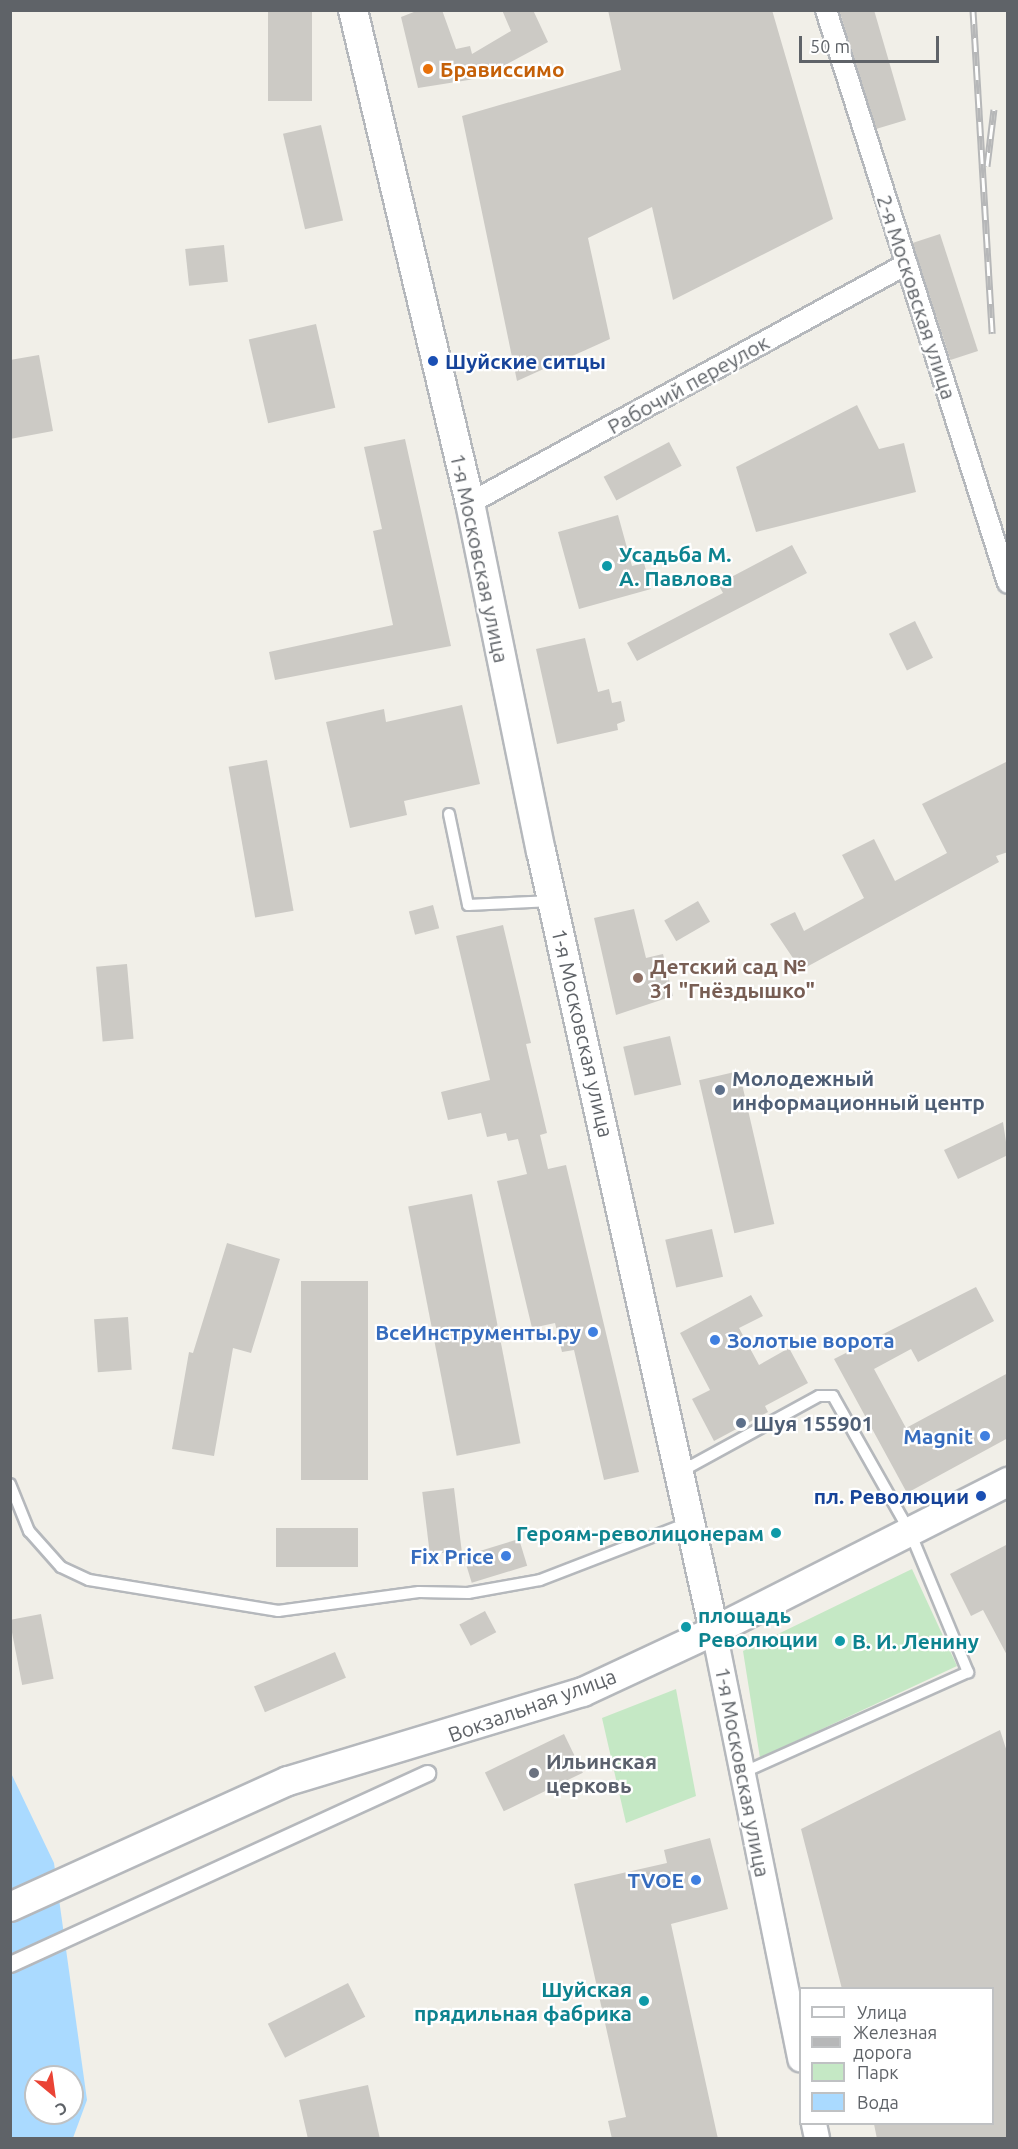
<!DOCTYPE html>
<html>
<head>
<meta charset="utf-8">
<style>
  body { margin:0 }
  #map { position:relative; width:1018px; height:2149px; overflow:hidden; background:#f1efe8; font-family:Ubuntu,sans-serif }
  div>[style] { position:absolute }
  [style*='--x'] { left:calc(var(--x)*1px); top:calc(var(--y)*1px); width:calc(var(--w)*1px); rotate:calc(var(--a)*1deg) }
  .green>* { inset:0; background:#c5e8c5 }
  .water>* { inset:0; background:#aadaff }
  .building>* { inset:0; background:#cccac5; transform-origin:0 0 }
  .roads { filter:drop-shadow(2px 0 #b5b8bc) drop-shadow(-2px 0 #b5b8bc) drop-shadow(0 2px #b5b8bc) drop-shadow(0 -2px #b5b8bc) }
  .service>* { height:10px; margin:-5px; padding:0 5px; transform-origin:5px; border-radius:5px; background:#fff }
  .pedestrian>* { height:15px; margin:-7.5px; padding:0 7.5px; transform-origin:7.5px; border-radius:7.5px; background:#fff }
  .minor>* { height:20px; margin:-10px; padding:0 10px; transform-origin:10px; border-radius:10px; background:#fff }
  .tertiary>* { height:24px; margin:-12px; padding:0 12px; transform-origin:12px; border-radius:12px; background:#fff }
  .secondary>* { height:28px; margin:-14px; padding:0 14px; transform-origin:14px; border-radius:14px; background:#fff }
  .rail>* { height:7px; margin-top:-3.5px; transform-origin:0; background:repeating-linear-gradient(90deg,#fff 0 14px,#b6b7b8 0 28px); box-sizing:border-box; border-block:2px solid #b6b7b8 }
  .dots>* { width:16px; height:16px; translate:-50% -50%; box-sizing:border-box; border:3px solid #fff; border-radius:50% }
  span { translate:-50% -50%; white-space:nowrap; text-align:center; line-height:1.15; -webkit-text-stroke:4.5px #fff; paint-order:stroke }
  .food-label { font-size:21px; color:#c56008; font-weight:700 }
  .left { translate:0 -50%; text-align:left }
  .street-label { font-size:21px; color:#5f6368 }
  .transit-label { font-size:21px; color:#164399; font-weight:700 }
  .right { translate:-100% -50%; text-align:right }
  .culture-label { font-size:21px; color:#0d838f; font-weight:700 }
  .education-label { font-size:21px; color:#785e54; font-weight:700 }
  .service-label { font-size:21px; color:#4e5e75; font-weight:700 }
  .shop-label { font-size:21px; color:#366cbe; font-weight:700 }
  .worship-label { font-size:21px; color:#5b616d; font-weight:700 }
  .frame { position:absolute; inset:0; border:12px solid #5f6368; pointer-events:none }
  .legend { position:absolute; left:799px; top:1987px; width:195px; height:138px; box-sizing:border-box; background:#fff; border:2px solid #bfc1c3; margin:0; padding:8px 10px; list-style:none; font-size:18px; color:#5f6368 }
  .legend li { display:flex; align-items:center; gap:12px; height:30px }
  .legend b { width:30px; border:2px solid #bfc1c3 }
  .north { position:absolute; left:24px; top:2065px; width:60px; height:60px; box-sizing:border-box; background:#fff; border:2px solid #bfc1c3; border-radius:50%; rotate:151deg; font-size:16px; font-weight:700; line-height:24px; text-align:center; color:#5f6368 }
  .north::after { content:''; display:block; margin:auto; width:21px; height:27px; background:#ea4335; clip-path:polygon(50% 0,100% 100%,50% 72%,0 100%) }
  .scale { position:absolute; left:799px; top:36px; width:140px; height:27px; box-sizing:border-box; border:3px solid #5f6368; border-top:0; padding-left:8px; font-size:18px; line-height:21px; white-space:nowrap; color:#5f6368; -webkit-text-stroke:4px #fff; paint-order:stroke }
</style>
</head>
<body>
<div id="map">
  <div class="green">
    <div style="clip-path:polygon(912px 1569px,957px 1666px,760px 1758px,743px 1651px)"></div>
    <div style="clip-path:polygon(676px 1689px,696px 1796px,626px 1823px,602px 1718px)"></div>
  </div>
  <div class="water">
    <div style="clip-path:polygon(evenodd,10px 1771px,54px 1863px,87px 2100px,73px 2138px,11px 2138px,10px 1771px,36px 2077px,72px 2077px,72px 2113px,36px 2113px,36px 2077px)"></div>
  </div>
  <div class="building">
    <div style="left:268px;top:10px;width:44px;height:91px"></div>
    <div style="clip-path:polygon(419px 10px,442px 10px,456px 49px,470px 46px,472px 54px,511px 31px,502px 10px,533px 10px,548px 42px,481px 78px,418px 88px,401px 17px)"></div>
    <div style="clip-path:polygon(608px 10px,772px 10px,833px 219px,673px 300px,652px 207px,588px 238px,610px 339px,517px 381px,462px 116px,621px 70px)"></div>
    <div style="clip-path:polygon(839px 10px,874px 10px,906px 120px,876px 129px)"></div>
    <div style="left:321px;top:125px;width:98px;height:39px;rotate:77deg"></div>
    <div style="left:940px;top:234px;width:123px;height:29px;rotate:72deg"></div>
    <div style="left:224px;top:245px;width:37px;height:39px;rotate:84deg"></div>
    <div style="left:316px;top:324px;width:86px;height:69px;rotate:77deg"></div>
    <div style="clip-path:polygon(39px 355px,53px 431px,10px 439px,10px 360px)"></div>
    <div style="clip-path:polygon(857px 405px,879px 449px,904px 443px,916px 492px,756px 532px,736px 467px)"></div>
    <div style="clip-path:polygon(405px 439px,451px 646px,275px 680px,269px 652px,393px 625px,373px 531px,382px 529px,364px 447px)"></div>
    <div style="left:669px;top:442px;width:27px;height:74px;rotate:62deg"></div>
    <div style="clip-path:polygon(618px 515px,632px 566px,644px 563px,651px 589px,579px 609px,558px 532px)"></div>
    <div style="clip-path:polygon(792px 545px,807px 573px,637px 661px,627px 643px,723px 593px,718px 584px)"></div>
    <div style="left:915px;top:621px;width:41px;height:29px;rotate:64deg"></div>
    <div style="clip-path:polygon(585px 638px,598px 692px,609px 689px,612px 703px,621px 701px,625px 721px,617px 724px,618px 730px,557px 744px,536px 649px)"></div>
    <div style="clip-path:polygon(462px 705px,480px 784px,404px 801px,407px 815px,350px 828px,326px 722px,384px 709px,386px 722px)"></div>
    <div style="left:267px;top:760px;width:153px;height:39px;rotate:80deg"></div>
    <div style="clip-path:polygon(1008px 761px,1008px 852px,996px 856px,999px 862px,801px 970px,770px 924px,795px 912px,804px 931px,864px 898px,842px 855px,874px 839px,895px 881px,947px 853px,922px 804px)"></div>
    <div style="left:698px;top:901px;width:24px;height:39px;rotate:60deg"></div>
    <div style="left:433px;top:905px;width:24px;height:25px;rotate:75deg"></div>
    <div style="clip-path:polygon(634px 909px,646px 958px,663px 954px,673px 996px,616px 1015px,594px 918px)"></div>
    <div style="clip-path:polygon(503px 925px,531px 1043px,526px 1044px,547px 1133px,540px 1135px,548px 1169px,566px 1165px,639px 1472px,604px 1480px,574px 1350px,562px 1352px,555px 1323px,532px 1328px,497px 1181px,527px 1174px,518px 1139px,508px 1141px,506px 1133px,487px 1137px,481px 1113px,448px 1120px,441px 1092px,490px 1080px,456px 936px)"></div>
    <div style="left:127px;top:964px;width:75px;height:31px;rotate:85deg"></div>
    <div style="left:670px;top:1036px;width:50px;height:48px;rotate:77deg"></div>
    <div style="left:739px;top:1071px;width:157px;height:41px;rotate:77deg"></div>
    <div style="clip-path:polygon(1003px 1122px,1008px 1155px,958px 1179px,944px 1150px)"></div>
    <div style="left:472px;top:1194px;width:254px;height:65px;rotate:79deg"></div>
    <div style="left:712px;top:1229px;width:49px;height:48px;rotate:77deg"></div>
    <div style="clip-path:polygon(227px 1243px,280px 1259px,251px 1353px,233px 1348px,214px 1456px,172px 1449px,189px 1352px,193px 1353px)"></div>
    <div style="left:301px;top:1281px;width:67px;height:199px"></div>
    <div style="clip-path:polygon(976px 1287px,994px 1321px,918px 1362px,911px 1349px,874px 1369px,906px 1428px,1008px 1373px,1008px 1438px,907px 1493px,834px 1359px)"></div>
    <div style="clip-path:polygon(751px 1295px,763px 1316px,739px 1328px,759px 1365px,789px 1348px,808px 1383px,765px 1406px,768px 1412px,714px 1441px,692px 1399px,710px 1390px,680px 1333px)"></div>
    <div style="left:128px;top:1317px;width:53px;height:34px;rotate:86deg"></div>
    <div style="left:454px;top:1488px;width:63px;height:32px;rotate:83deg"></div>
    <div style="left:276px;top:1528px;width:82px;height:39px"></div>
    <div style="left:519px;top:1539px;width:28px;height:58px;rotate:73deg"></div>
    <div style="clip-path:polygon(1008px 1544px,1008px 1657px,983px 1610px,971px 1616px,950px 1574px)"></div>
    <div style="left:485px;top:1611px;width:24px;height:29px;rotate:62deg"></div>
    <div style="left:41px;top:1614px;width:66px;height:32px;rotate:79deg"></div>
    <div style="left:335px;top:1652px;width:28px;height:88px;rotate:67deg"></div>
    <div style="clip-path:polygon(1000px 1730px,1008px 1755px,1008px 2139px,877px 2139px,874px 2124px,993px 2124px,993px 1989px,842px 1989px,801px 1829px)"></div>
    <div style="left:564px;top:1734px;width:43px;height:88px;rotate:64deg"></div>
    <div style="clip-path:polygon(710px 1838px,728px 1909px,671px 1924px,718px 2139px,612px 2139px,608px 2121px,626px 2117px,574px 1884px,667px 1863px,664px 1850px)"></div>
    <div style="left:348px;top:1983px;width:38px;height:90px;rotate:63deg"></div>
    <div style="clip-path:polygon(368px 2085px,380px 2139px,308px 2139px,299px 2100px)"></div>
  </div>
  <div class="roads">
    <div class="service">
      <div style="--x:449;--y:814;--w:93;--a:78.2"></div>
      <div style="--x:468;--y:905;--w:84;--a:-2.7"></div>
      <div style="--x:680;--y:1472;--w:158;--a:-28.7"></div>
      <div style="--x:819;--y:1396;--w:14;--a:0"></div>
      <div style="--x:833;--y:1396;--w:156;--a:60.5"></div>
      <div style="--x:910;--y:1532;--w:152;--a:67.5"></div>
      <div style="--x:968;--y:1672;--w:248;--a:155.9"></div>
      <div style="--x:10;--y:1484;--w:51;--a:68"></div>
      <div style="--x:29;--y:1531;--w:48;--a:48.4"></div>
      <div style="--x:61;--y:1567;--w:31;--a:25"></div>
      <div style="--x:89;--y:1580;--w:192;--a:9.3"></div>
      <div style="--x:278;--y:1611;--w:142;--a:-7.7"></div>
      <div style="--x:419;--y:1592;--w:49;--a:1.2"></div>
      <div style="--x:468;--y:1593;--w:73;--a:-10.2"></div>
      <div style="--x:540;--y:1580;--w:159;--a:-21.1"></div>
    </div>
    <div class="pedestrian">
      <div style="--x:10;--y:1964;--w:459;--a:-24.6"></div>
    </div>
    <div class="minor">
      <div style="--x:826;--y:10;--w:601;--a:72.38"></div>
      <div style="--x:470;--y:503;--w:498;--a:-28.7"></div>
    </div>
    <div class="tertiary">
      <div style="--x:714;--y:1631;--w:437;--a:78.6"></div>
      <div style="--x:814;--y:2124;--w:14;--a:78"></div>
    </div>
    <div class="secondary">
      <div style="--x:353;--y:10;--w:507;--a:76.65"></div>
      <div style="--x:470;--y:503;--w:355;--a:78.5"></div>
      <div style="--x:541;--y:851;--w:799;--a:77.49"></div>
      <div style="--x:10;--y:1907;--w:305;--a:-24.4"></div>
      <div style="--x:288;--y:1781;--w:308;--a:-16.8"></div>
      <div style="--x:583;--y:1692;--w:145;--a:-25"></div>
      <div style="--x:714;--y:1631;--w:330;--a:-26.9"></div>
    </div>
  </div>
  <div class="rail">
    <div style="--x:973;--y:10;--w:324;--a:86.6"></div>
    <div style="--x:987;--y:166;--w:57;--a:-83"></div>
  </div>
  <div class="dots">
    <div style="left:428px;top:69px;background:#e8710a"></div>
    <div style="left:433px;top:361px;background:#1a4fb4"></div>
    <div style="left:607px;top:566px;background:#0f9aa8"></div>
    <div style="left:638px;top:978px;background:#8d6e63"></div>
    <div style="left:720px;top:1090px;background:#5c6f8a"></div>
    <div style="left:593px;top:1332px;background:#3f7fe0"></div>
    <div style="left:715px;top:1340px;background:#3f7fe0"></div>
    <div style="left:741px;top:1423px;background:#5c6f8a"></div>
    <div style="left:985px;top:1436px;background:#3f7fe0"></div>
    <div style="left:981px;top:1496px;background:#1a4fb4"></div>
    <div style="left:776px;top:1533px;background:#0f9aa8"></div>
    <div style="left:506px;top:1556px;background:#3f7fe0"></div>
    <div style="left:686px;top:1627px;background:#0f9aa8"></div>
    <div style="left:840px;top:1641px;background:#0f9aa8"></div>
    <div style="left:534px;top:1773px;background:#6b7280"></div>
    <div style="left:696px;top:1880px;background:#3f7fe0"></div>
    <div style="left:644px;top:2001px;background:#0f9aa8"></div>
  </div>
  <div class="food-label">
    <span class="left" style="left:440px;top:69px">Брависсимо</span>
  </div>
  <div class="street-label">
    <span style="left:917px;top:297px;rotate:72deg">2-я Московская улица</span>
    <span style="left:688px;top:384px;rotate:-29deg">Рабочий переулок</span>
    <span style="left:480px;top:558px;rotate:78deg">1-я Московская улица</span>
    <span style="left:583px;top:1033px;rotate:77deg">1-я Московская улица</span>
    <span style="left:532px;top:1705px;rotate:-20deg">Вокзальная улица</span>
    <span style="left:743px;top:1772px;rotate:79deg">1-я Московская улица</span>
  </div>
  <div class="transit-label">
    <span class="left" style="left:445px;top:361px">Шуйские ситцы</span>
    <span class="right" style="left:969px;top:1496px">пл. Революции</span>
  </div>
  <div class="culture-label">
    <span class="left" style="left:619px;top:566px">Усадьба М.<br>А. Павлова</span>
    <span class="right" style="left:764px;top:1533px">Героям-револицонерам</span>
    <span class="left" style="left:698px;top:1627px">площадь<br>Революции</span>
    <span class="left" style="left:852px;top:1641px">В. И. Ленину</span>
    <span class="right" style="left:632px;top:2001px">Шуйская<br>прядильная фабрика</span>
  </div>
  <div class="education-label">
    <span class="left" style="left:650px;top:978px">Детский сад №<br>31 "Гнёздышко"</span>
  </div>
  <div class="service-label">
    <span class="left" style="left:732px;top:1090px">Молодежный<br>информационный центр</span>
    <span class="left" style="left:753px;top:1423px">Шуя 155901</span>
  </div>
  <div class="shop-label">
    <span class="right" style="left:581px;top:1332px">ВсеИнструменты.ру</span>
    <span class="left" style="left:727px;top:1340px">Золотые ворота</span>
    <span class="right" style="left:973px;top:1436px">Magnit</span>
    <span class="right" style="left:494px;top:1556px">Fix Price</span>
    <span class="right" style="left:684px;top:1880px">TVOE</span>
  </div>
  <div class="worship-label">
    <span class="left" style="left:546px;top:1773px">Ильинская<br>церковь</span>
  </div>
  <div class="frame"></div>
  <ul class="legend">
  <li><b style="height:8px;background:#fff"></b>Улица</li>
  <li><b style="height:8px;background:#b6b7b8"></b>Железная дорога</li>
  <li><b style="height:16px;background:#c5e8c5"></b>Парк</li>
  <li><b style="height:16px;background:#aadaff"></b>Вода</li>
  </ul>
  <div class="north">С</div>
  <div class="scale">50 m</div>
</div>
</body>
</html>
